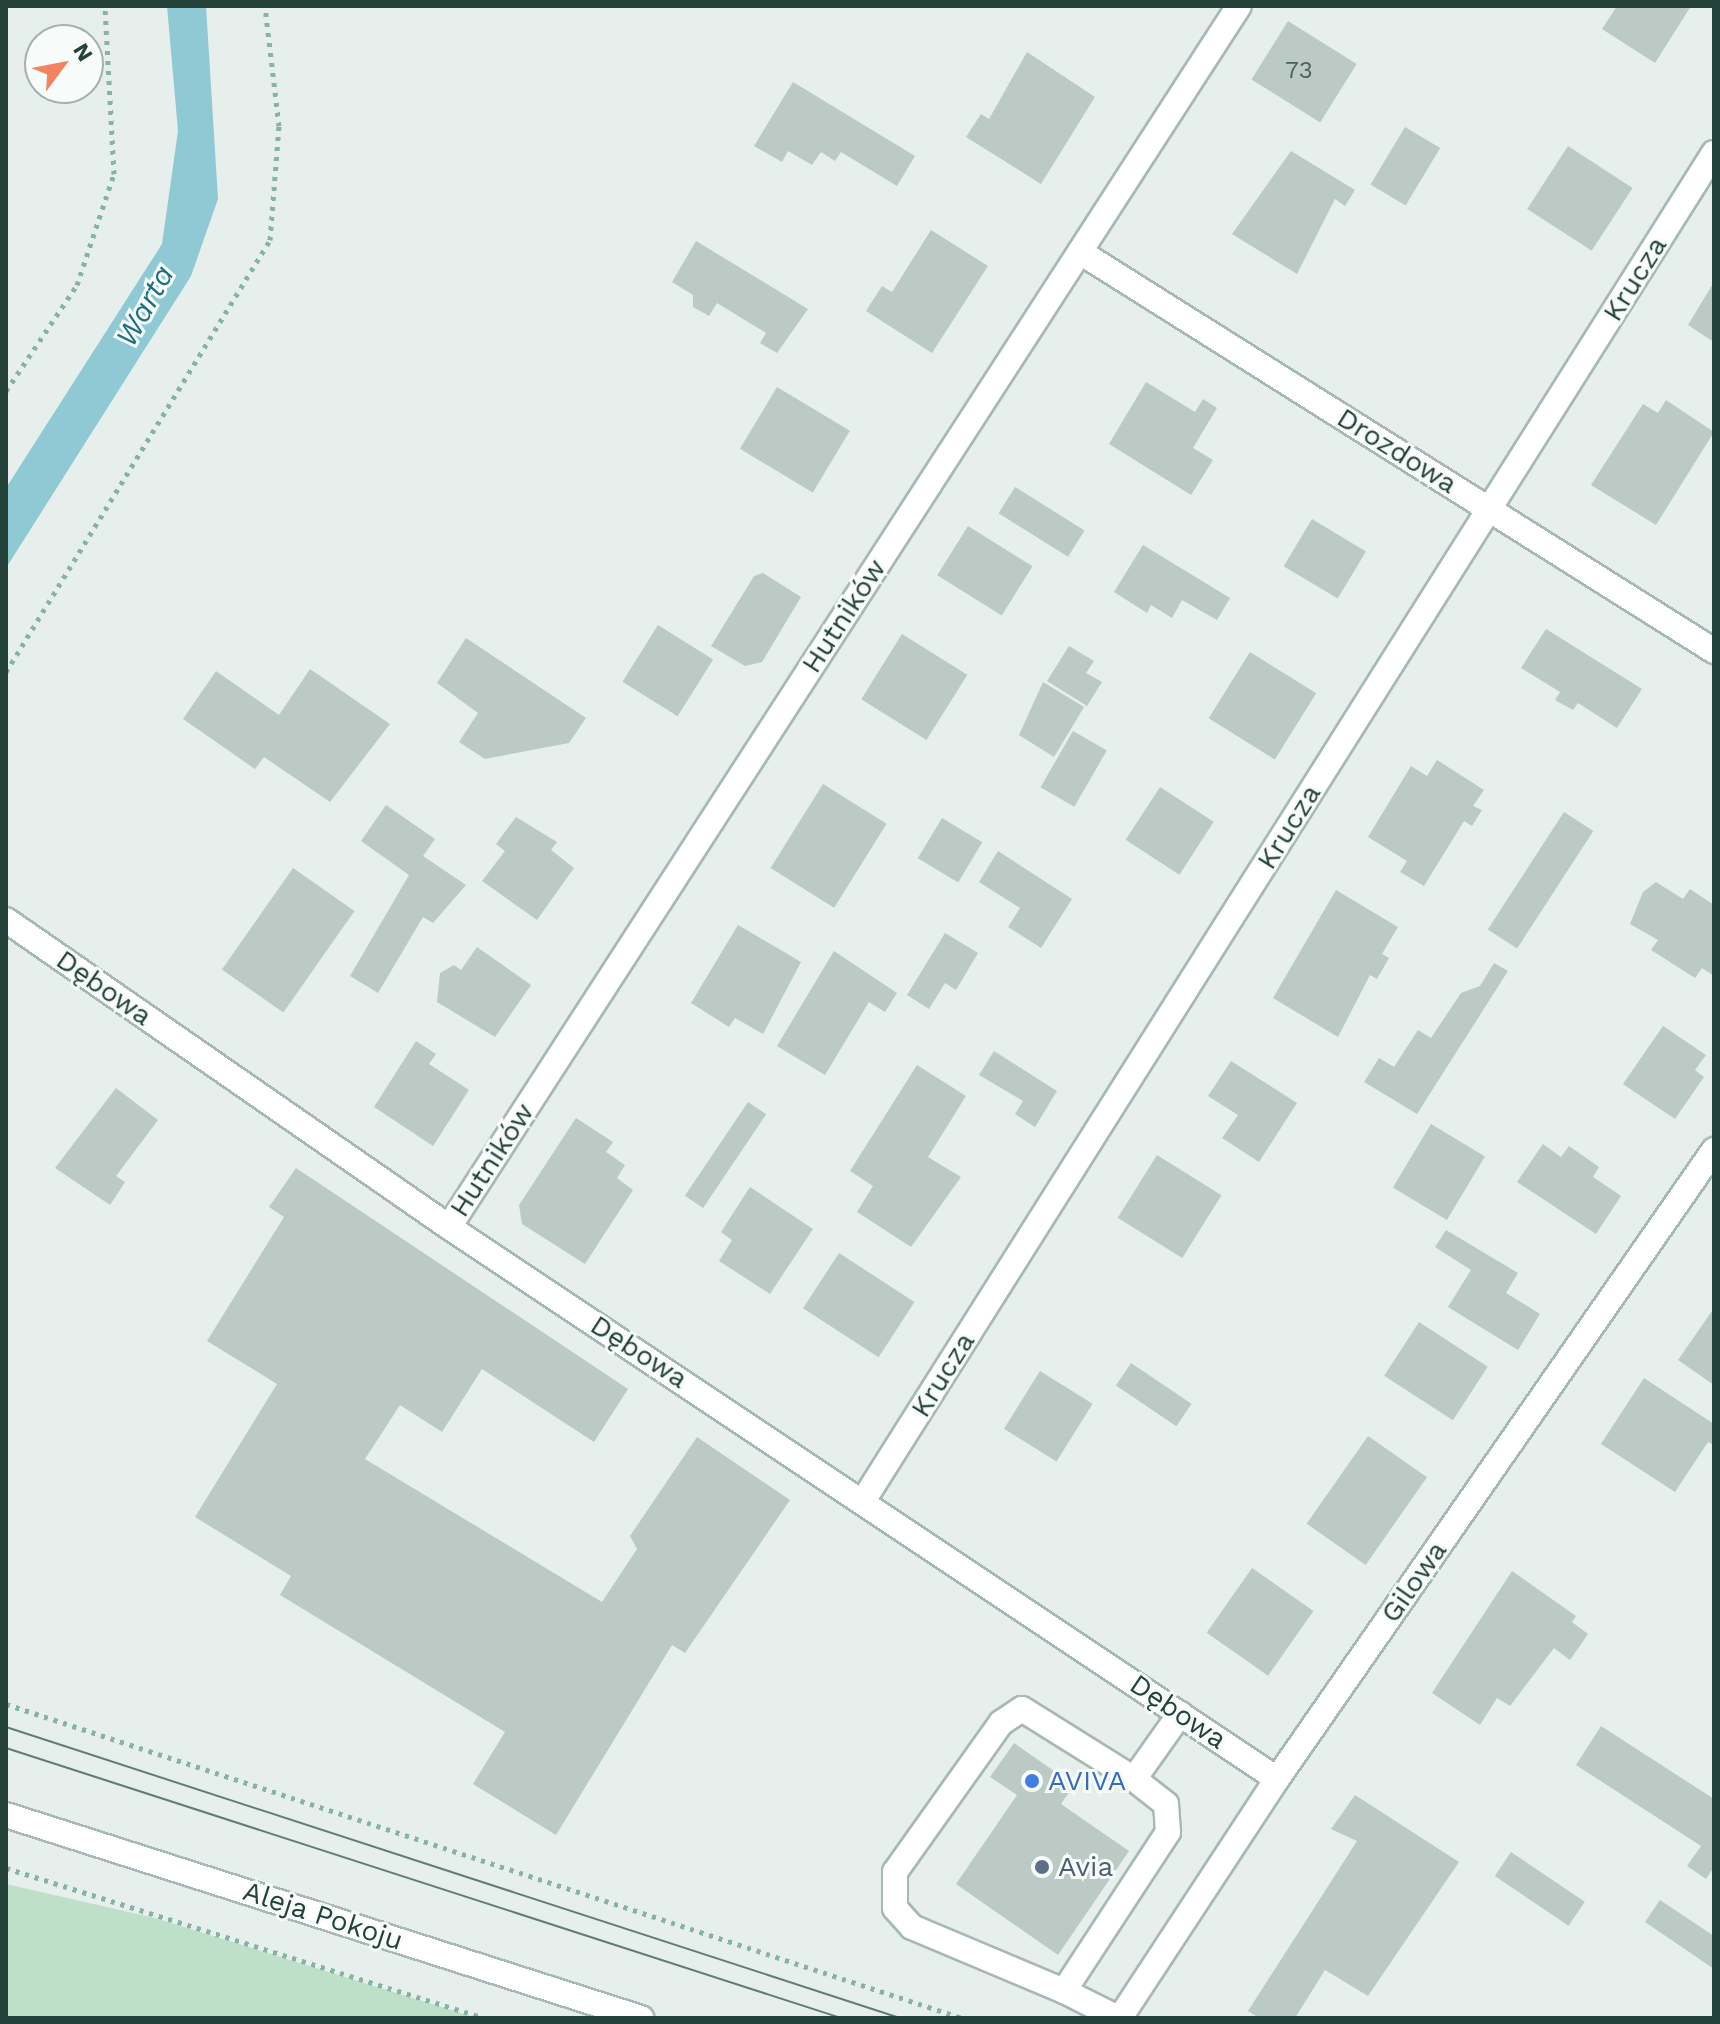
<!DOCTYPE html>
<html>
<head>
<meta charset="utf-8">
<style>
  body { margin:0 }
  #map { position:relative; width:1720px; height:2024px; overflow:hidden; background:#e6efeb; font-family:"Work Sans",sans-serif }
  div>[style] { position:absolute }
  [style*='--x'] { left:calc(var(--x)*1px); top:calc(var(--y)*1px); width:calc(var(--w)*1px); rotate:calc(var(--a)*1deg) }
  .green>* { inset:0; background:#bfe0c8 }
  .water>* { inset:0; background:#8ec9d4 }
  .building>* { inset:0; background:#bbcac4; transform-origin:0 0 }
  .path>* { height:5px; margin-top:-2.5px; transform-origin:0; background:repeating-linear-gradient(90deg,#86b3a5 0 4px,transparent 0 10px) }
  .roads { filter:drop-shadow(2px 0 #a8b8b2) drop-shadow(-2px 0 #a8b8b2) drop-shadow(0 2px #a8b8b2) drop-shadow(0 -2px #a8b8b2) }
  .service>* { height:24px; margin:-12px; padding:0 12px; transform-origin:12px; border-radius:12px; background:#fff }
  .minor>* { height:24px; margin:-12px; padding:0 12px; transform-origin:12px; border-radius:12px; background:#fff }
  .tertiary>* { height:24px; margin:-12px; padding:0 12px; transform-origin:12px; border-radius:12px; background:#fff }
  .tram>* { height:2px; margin:-1px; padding:0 1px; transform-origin:1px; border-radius:1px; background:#5f7d75 }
  .dots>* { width:22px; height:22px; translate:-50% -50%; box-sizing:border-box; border:4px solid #f7fbf9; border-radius:50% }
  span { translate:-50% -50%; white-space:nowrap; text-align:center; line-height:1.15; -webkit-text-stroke:6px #f7fbf9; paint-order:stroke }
  .number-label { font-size:24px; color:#4a645c }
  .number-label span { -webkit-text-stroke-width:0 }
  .street-label { font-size:28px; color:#24423a }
  .shop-label { font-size:28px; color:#366cbe }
  .left { translate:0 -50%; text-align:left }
  .service-label { font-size:28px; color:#4e5e75 }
  .water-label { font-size:30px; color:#1c6f80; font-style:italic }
  .frame { position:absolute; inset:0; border:8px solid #24423a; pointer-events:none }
  .north { position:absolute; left:24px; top:24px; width:80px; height:80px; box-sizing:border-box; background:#f7fbf9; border:2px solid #a3b1ad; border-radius:50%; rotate:58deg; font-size:22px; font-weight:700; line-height:32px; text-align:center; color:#24423a }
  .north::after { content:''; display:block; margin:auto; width:28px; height:36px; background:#f4845f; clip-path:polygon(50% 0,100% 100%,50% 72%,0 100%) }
</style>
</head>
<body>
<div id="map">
  <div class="green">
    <div style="clip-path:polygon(6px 1884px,155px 1918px,477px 2018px,6px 2018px)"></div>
  </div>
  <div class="water">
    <div style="clip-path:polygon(167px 6px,206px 6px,218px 199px,191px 276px,6px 568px,6px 488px,162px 244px,178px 131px)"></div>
  </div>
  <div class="building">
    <div style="clip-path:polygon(1617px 6px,1691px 6px,1655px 63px,1602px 29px)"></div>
    <div style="left:1288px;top:21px;width:81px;height:69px;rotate:32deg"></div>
    <div style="clip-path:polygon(1027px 52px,1095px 97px,1041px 184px,966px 137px,981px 114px,989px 119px)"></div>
    <div style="clip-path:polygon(793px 82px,915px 156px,897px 186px,841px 152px,835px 161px,821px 152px,812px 165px,788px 151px,782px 162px,754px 146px)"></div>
    <div style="left:1405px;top:127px;width:41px;height:67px;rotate:31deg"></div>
    <div style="left:1568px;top:146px;width:77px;height:75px;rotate:33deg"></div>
    <div style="clip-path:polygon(1291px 151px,1355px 190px,1345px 206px,1335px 199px,1297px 274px,1232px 234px)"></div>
    <div style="clip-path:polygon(931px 230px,988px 266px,932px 353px,866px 311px,882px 286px,892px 292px)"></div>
    <div style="clip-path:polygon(696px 241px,808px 309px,777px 353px,760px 343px,766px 333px,717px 303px,709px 316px,693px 307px,693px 295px,672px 282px)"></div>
    <div style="clip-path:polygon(1714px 282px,1714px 342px,1688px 325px)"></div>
    <div style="clip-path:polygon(1146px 382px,1195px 412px,1203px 399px,1217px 408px,1193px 448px,1213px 460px,1191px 495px,1109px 444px)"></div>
    <div style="left:777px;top:387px;width:85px;height:72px;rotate:31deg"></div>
    <div style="clip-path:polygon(1666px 400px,1714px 432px,1656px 525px,1591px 485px,1643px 404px,1658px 413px)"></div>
    <div style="left:1015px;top:487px;width:82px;height:31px;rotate:32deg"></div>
    <div style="left:1312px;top:519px;width:63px;height:55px;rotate:31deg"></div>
    <div style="left:968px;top:526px;width:76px;height:58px;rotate:32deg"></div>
    <div style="clip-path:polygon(1143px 545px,1230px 598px,1217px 620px,1182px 600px,1172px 618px,1151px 605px,1147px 613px,1114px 592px)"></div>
    <div style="clip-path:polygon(763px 573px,801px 597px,762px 662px,745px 666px,711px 646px,754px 576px)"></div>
    <div style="left:658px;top:625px;width:65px;height:67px;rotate:32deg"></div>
    <div style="clip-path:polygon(1546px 629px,1642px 689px,1617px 728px,1578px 703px,1573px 710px,1555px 700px,1560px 692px,1521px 668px)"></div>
    <div style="left:902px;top:634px;width:77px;height:77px;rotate:32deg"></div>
    <div style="clip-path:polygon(466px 638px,586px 718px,569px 743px,485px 759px,459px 742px,478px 713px,437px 683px)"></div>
    <div style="clip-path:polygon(1069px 646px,1094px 661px,1086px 673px,1102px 682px,1087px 706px,1047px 681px)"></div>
    <div style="left:1250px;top:652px;width:78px;height:78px;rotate:32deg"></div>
    <div style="clip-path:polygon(310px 669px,390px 724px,330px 802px,264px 757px,255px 769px,183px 719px,216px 671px,279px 715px)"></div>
    <div style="clip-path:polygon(1043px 682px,1084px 707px,1054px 757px,1019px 735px)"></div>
    <div style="left:1073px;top:731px;width:39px;height:65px;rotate:30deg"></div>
    <div style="clip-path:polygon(1437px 760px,1484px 790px,1473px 806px,1482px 810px,1472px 826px,1464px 821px,1424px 886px,1400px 872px,1407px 861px,1368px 837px,1411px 766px,1427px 776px)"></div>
    <div style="left:823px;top:784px;width:75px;height:99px;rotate:32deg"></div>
    <div style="left:1160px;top:787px;width:64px;height:63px;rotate:33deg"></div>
    <div style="clip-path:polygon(386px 805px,435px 839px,423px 856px,466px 885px,433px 923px,423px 917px,378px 993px,350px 976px,409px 875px,361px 841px)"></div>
    <div style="left:1564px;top:812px;width:35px;height:140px;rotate:33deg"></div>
    <div style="clip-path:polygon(516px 817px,557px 842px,551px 850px,574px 868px,537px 920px,482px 881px,505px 851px,496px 844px)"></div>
    <div style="left:942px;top:818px;width:47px;height:47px;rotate:31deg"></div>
    <div style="clip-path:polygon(998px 851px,1072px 899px,1041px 948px,1008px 927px,1020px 908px,979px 882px)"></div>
    <div style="left:293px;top:868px;width:75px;height:124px;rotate:35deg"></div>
    <div style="clip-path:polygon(1656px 882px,1683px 899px,1690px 889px,1714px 905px,1714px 976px,1702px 968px,1695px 978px,1651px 950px,1658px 940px,1630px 924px,1643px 892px)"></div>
    <div style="clip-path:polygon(1336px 890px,1398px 927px,1382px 954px,1389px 958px,1377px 979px,1370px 975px,1338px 1037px,1273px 998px)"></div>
    <div style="clip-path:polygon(738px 925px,801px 962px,763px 1034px,735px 1018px,729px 1027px,691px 1003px)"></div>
    <div style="clip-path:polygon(945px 933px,978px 953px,956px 990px,945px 983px,929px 1009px,907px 995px)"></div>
    <div style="clip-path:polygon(477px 947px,531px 985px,495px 1037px,437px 1002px,440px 973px,454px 965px,461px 970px)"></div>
    <div style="clip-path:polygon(834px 951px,897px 993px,885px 1012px,869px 1002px,825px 1075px,777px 1046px)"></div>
    <div style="clip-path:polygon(1494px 963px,1508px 971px,1417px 1114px,1364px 1082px,1379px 1058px,1394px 1067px,1418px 1030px,1431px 1038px,1461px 993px,1480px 986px)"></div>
    <div style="clip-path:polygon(1663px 1026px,1706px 1055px,1695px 1070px,1704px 1077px,1675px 1119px,1623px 1084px)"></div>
    <div style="clip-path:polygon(416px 1041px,436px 1054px,429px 1064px,469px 1090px,433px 1146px,374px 1107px)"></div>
    <div style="clip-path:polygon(994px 1051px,1057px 1091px,1035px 1127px,1015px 1114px,1023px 1101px,979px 1075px)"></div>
    <div style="clip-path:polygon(1231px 1061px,1297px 1103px,1259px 1162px,1222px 1138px,1238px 1115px,1208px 1096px)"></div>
    <div style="clip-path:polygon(917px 1065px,966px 1096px,928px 1157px,961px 1177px,911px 1247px,857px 1212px,873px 1186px,850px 1171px)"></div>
    <div style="clip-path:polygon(116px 1088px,158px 1120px,116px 1176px,125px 1182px,110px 1205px,55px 1168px)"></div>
    <div style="left:748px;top:1102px;width:22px;height:113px;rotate:34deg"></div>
    <div style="clip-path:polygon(576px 1118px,613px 1142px,606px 1152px,625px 1165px,617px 1178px,633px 1190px,585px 1264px,522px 1224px,519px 1205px)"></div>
    <div style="left:1431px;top:1124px;width:63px;height:74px;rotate:31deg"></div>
    <div style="clip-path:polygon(1543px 1144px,1561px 1157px,1569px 1146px,1599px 1167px,1593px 1177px,1621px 1196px,1596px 1234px,1517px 1182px)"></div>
    <div style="left:1157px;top:1155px;width:76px;height:74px;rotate:32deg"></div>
    <div style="clip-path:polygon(296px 1168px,628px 1389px,594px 1442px,482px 1369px,442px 1432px,400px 1405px,365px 1459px,602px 1602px,637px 1549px,630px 1536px,697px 1437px,790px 1500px,685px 1653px,672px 1645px,556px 1835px,473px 1784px,505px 1732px,280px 1595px,291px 1576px,195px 1517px,277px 1384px,207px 1341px,284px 1217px,269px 1207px)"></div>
    <div style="clip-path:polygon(750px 1187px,813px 1229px,770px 1294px,719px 1261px,732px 1240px,721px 1232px)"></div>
    <div style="clip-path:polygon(1446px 1230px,1518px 1273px,1506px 1293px,1540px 1314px,1518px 1350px,1448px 1307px,1471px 1270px,1435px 1247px)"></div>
    <div style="left:839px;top:1253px;width:90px;height:66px;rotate:33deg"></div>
    <div style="clip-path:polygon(1714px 1308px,1714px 1385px,1678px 1360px)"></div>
    <div style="left:1419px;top:1322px;width:82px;height:64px;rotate:33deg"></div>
    <div style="left:1131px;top:1363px;width:73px;height:27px;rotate:34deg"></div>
    <div style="left:1040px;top:1371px;width:62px;height:68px;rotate:32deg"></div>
    <div style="clip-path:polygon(1644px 1378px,1714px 1424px,1714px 1445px,1708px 1442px,1675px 1492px,1601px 1444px)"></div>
    <div style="left:1368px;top:1436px;width:72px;height:107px;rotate:35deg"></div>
    <div style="left:1252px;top:1568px;width:75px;height:79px;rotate:35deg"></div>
    <div style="clip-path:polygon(1512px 1571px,1576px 1616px,1572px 1622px,1588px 1634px,1570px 1660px,1554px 1648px,1510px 1706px,1497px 1698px,1480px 1725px,1432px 1693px)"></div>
    <div style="clip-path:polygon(1601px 1726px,1714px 1799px,1714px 1867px,1706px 1879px,1687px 1866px,1701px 1846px,1576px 1765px)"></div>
    <div style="clip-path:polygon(1014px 1743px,1074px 1785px,1061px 1804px,1129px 1851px,1058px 1955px,956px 1884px,1017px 1795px,990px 1777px)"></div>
    <div style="clip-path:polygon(1355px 1795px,1459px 1862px,1368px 1996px,1325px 1970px,1295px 2018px,1259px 2018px,1248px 2011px,1357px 1841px,1331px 1829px)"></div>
    <div style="left:1511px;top:1852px;width:89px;height:29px;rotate:34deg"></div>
    <div style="clip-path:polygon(1660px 1900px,1714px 1936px,1714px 1969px,1645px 1922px)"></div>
  </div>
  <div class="path">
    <div style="--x:6;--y:391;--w:128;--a:-56.2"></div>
    <div style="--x:77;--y:285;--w:117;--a:-71.6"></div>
    <div style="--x:114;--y:174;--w:168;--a:-93.1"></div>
    <div style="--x:6;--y:672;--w:506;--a:-58.57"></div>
    <div style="--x:270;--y:240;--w:114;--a:-85.5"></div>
    <div style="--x:279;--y:126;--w:121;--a:-96.7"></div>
    <div style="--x:6;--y:1704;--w:1006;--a:18.18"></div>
    <div style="--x:6;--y:1868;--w:501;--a:17.42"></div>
  </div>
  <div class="roads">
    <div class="service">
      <div style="--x:1064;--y:1991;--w:165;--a:-157.2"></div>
      <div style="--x:912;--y:1927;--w:25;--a:-132"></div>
      <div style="--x:895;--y:1908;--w:36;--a:-90"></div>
      <div style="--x:895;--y:1872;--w:183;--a:-54.6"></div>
      <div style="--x:1001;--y:1723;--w:25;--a:-34"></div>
      <div style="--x:1022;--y:1709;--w:132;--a:32"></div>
      <div style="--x:1118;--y:2018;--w:60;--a:-153.4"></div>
      <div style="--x:1064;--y:1991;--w:190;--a:-56.8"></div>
      <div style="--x:1168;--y:1832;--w:28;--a:-94"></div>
      <div style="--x:1166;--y:1804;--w:41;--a:-142"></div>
      <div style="--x:1134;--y:1779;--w:80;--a:-54.7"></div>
    </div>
    <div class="minor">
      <div style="--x:1080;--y:252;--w:749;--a:32.18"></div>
      <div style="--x:6;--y:920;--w:539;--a:34.72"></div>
      <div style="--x:449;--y:1227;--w:995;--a:33.69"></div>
      <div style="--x:449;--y:1227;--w:1454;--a:-57.1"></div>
      <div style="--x:863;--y:1501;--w:1594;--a:-57.74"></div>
      <div style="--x:1120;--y:2018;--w:286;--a:-56.7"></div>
      <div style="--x:1277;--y:1779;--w:766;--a:-55.21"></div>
    </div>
    <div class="tertiary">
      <div style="--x:6;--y:1815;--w:667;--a:17.73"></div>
    </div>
  </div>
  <div class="tram">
    <div style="--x:6;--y:1727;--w:940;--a:18.03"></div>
    <div style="--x:6;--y:1748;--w:878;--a:17.92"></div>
  </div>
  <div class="dots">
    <div style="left:1032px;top:1781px;background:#3f7fe0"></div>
    <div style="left:1042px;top:1867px;background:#5c6f8a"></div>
  </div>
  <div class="number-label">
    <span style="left:1299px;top:71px">73</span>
  </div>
  <div class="street-label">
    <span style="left:1635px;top:279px;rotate:-58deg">Krucza</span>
    <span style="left:1397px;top:451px;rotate:32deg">Drozdowa</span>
    <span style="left:844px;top:616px;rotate:-57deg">Hutników</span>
    <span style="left:1289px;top:827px;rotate:-58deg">Krucza</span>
    <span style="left:104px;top:988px;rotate:35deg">Dębowa</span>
    <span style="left:492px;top:1160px;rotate:-57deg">Hutników</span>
    <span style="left:639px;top:1352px;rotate:33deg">Dębowa</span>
    <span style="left:943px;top:1375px;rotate:-58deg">Krucza</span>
    <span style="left:1414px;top:1582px;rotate:-55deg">Gilowa</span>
    <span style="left:1178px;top:1712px;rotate:34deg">Dębowa</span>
    <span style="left:323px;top:1916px;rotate:18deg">Aleja Pokoju</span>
  </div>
  <div class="shop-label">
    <span class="left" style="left:1048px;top:1781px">AVIVA</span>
  </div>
  <div class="service-label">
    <span class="left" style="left:1058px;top:1867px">Avia</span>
  </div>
  <div class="water-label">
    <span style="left:145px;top:306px;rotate:-61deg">Warta</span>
  </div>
  <div class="frame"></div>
  <div class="north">N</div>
</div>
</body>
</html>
